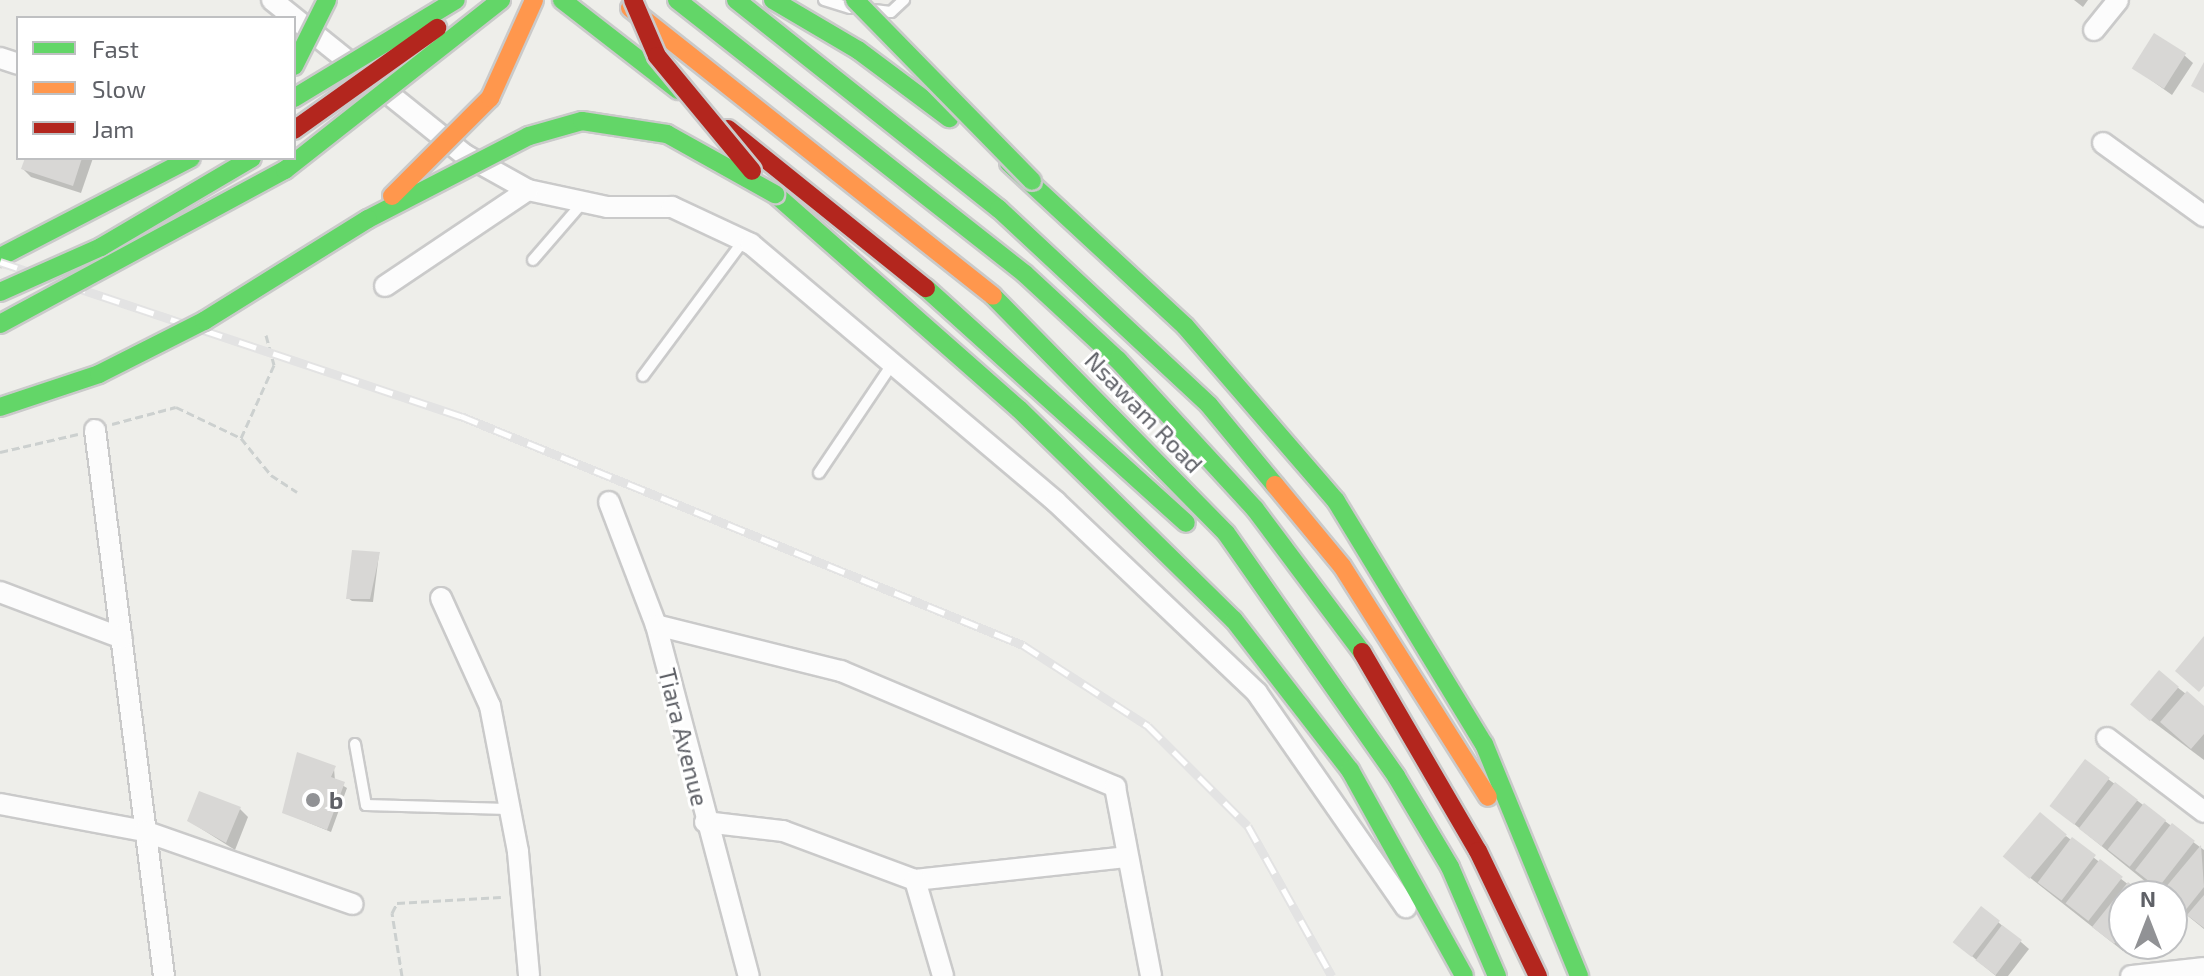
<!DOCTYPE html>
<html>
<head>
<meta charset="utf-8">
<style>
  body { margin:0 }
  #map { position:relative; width:2204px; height:976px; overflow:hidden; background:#eeeeea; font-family:"Exo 2",sans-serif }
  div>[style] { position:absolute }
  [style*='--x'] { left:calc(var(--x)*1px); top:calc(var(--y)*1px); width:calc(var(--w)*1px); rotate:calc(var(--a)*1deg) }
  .shadow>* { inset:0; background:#0003 }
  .building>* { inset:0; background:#d8d7d5; transform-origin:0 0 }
  .path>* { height:3px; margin-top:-1.5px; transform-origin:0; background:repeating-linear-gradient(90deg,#ccd0cf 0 8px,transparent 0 12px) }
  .roads { filter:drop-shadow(2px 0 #cacaca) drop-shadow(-2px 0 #cacaca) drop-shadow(0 2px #cacaca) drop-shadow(0 -2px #cacaca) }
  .lane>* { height:10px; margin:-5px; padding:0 5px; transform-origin:5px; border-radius:5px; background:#fcfcfc }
  .street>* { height:20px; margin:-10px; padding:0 10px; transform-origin:10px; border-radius:10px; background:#fcfcfc }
  .fast>* { height:18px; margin:-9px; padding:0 9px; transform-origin:9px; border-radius:9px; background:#63d668 }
  .slow>* { height:18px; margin:-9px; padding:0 9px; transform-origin:9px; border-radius:9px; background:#ff974d }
  .jam>* { height:18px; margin:-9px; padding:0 9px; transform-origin:9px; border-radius:9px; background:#b3261e }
  .rail>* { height:9px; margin-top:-4.5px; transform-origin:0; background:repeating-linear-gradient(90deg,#fff 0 18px,#e3e3e3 0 36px); box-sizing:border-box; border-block:2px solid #e3e3e3 }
  .bridges { filter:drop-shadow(2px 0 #cacaca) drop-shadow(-2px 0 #cacaca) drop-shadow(0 2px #cacaca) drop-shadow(0 -2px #cacaca) }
  .fast-bridge>* { height:18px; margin:-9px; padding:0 9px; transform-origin:9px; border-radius:9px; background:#63d668 }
  .slow-bridge>* { height:18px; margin:-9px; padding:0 9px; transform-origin:9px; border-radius:9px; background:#ff974d }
  .jam-bridge>* { height:18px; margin:-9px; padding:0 9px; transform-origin:9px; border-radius:9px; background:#b3261e }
  .dots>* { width:22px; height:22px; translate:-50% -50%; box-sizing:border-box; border:4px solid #fff; border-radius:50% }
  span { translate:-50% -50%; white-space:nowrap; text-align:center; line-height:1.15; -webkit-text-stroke:6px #fff; paint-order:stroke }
  .street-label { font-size:24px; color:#5f6167 }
  .poi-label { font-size:24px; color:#5f6167; font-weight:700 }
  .left { translate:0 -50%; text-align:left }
  .legend { position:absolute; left:16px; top:16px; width:280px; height:144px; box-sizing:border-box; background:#fff; border:2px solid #bfc0c2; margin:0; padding:10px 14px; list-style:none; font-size:24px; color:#5f6167 }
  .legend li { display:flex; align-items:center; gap:16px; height:40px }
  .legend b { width:40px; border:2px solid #bfc0c2 }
  .north { position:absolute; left:2108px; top:880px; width:80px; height:80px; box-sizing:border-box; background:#fff; border:2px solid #bfc0c2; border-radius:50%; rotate:0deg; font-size:22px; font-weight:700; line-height:32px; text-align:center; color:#5f6167 }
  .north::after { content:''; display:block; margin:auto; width:28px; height:36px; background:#919295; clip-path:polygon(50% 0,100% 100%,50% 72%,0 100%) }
</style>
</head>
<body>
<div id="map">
  <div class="shadow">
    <div style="clip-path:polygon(2074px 0,2088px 0,2083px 7px)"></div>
    <div style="clip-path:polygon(2184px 55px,2193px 63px,2172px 95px,2134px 68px)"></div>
    <div style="clip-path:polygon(27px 158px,93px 158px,81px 193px,31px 177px,23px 169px)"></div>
    <div style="clip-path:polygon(379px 554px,373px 602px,352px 601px,348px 598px)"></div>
    <div style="clip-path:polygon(2159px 673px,2204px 708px,2204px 760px,2140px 712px)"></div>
    <div style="clip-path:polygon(298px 755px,334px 768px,335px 781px,347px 788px,331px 832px,285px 813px)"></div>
    <div style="clip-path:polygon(2085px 762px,2204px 850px,2204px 929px,2052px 806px)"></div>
    <div style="clip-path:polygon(240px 809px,248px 817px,235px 850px,189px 821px)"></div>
    <div style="clip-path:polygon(2066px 836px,2143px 896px,2124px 896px,2123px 951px,2019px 869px)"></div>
    <div style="clip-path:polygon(2172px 916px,2182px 925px,2172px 938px)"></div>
    <div style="clip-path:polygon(1998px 922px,2029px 949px,2008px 976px,1996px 976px,1956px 943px)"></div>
    <div style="clip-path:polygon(2137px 944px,2167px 944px,2156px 958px)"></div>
  </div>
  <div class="building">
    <div style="left:2154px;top:33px;width:38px;height:42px;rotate:32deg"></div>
    <div style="clip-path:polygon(2204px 62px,2204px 93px,2191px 86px)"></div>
    <div style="clip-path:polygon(25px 158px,82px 158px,73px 186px,21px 169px)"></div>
    <div style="clip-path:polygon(352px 550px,380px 552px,370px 599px,346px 599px)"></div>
    <div style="clip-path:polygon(2204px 636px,2204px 686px,2199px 692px,2175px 671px)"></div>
    <div style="left:2159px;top:670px;width:26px;height:45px;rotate:40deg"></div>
    <div style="clip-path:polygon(2187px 691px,2204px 706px,2204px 734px,2191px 749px,2160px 722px)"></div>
    <div style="clip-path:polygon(297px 752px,336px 766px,331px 777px,345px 782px,327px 830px,282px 813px)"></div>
    <div style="left:2085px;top:759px;width:31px;height:59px;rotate:37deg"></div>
    <div style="left:2115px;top:782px;width:29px;height:59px;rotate:38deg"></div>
    <div style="clip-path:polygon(199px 791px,241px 807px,226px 843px,187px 821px)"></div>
    <div style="left:2144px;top:803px;width:28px;height:59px;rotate:38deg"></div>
    <div style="left:2040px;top:812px;width:35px;height:58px;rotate:40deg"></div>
    <div style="left:2172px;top:823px;width:29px;height:60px;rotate:38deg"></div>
    <div style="left:2072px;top:837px;width:30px;height:57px;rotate:37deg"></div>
    <div style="clip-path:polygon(2201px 845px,2204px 887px,2184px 912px,2160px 894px)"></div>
    <div style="left:2100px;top:859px;width:29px;height:56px;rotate:38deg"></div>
    <div style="clip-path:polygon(2128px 882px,2146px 896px,2124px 896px,2124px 931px,2114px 944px,2092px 927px)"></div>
    <div style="clip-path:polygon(2204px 895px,2204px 928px,2187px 915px)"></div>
    <div style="left:1981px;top:906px;width:24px;height:46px;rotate:38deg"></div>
    <div style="left:2002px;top:925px;width:25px;height:44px;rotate:37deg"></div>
  </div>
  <div class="path">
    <div style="--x:266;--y:335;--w:31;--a:75"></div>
    <div style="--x:274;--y:365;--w:80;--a:114.3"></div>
    <div style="--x:241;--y:438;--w:48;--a:51"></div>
    <div style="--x:271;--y:475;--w:31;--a:33"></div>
    <div style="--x:112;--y:424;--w:66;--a:-14.9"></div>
    <div style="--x:176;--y:407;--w:72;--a:25.5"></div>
    <div style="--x:0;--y:452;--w:80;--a:-13"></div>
    <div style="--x:402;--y:976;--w:64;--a:-99"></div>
    <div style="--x:392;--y:913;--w:11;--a:-63"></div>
    <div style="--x:397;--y:903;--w:104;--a:-3.3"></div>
  </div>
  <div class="roads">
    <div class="lane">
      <div style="--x:824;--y:0;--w:27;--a:17"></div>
      <div style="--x:874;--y:10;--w:17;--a:7"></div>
      <div style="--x:891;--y:12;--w:18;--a:-43"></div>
      <div style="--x:533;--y:260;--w:77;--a:-49.2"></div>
      <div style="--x:643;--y:376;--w:169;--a:-53.4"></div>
      <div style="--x:819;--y:473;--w:133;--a:-56.1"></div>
      <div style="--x:355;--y:744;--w:62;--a:79.8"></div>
      <div style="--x:366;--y:805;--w:142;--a:1.6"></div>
    </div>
    <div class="street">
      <div style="--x:272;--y:0;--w:248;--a:38.8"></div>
      <div style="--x:465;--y:155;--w:72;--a:29.1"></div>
      <div style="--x:528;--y:190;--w:81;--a:12.1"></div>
      <div style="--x:607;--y:207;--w:65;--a:0"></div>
      <div style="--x:672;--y:207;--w:87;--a:25.1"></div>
      <div style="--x:751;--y:244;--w:399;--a:40.2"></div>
      <div style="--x:1056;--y:502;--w:277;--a:43.5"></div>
      <div style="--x:1257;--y:693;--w:261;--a:55.2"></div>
      <div style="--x:2094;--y:30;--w:38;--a:-51"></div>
      <div style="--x:0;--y:58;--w:19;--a:18"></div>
      <div style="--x:2103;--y:143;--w:125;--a:35.9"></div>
      <div style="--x:385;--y:286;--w:172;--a:-33.9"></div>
      <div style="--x:95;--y:430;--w:550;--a:82.8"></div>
      <div style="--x:609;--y:502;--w:132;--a:69.1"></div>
      <div style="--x:656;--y:625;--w:363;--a:75.2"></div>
      <div style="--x:0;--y:592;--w:130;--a:20.7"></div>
      <div style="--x:441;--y:598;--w:119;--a:65.6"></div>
      <div style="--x:490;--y:706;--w:149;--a:79.1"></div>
      <div style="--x:518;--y:852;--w:124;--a:84.9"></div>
      <div style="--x:656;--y:625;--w:191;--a:14"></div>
      <div style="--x:841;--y:671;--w:298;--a:22.9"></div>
      <div style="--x:1115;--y:787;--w:192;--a:79.2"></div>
      <div style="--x:2107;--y:738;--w:122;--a:37.3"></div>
      <div style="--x:0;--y:804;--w:147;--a:10.6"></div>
      <div style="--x:144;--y:831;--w:221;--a:19.3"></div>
      <div style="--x:705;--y:822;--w:79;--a:6.6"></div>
      <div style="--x:783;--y:831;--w:141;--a:20.4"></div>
      <div style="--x:915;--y:880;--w:212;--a:-6.2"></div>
      <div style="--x:915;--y:880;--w:100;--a:73.7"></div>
      <div style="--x:2131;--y:976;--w:73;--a:-6.3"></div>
    </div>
    <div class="fast">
      <div style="--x:562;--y:0;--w:147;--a:37.8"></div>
      <div style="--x:677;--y:0;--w:443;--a:38.2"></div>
      <div style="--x:1025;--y:274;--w:127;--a:42.8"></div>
      <div style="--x:1118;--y:360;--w:202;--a:47.4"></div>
      <div style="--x:1255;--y:509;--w:179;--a:53.2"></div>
      <div style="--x:736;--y:0;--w:336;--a:38.5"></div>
      <div style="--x:999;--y:209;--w:287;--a:43"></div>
      <div style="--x:1209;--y:405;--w:104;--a:50.5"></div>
      <div style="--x:773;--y:0;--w:99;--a:30.5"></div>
      <div style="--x:858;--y:50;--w:114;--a:36.8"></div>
      <div style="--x:1009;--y:163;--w:240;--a:42.8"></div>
      <div style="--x:1185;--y:326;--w:231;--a:49.2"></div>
      <div style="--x:1336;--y:501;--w:285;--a:58.7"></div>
      <div style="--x:1484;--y:744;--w:251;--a:67.7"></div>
      <div style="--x:775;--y:194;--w:325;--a:41.4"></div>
      <div style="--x:1019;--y:409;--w:301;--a:44.5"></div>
      <div style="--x:1234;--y:620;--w:190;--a:52.3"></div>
      <div style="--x:1350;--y:770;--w:235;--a:61"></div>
      <div style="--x:0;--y:257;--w:215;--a:-27.4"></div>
      <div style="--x:926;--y:288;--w:350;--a:42.1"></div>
      <div style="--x:993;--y:296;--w:332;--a:45.5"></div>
      <div style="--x:1226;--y:533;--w:297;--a:55"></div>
      <div style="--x:1396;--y:776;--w:106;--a:59.3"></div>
      <div style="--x:1450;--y:867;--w:119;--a:66.7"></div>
    </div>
    <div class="slow">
      <div style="--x:630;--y:8;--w:463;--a:38.4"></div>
      <div style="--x:1275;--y:485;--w:105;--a:50.4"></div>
      <div style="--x:1342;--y:566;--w:273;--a:57.7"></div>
    </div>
    <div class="jam">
      <div style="--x:728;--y:129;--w:254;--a:38.8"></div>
      <div style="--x:1362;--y:652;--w:230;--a:59.8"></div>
      <div style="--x:1478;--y:851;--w:139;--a:64.4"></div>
    </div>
  </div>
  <div class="rail">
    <div style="--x:0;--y:262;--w:486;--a:18.5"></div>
    <div style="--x:461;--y:416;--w:607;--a:22.17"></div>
    <div style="--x:1023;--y:645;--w:149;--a:32.9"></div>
    <div style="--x:1148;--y:726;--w:141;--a:45"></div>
    <div style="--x:1248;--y:826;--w:172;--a:60.8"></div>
  </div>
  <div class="bridges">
    <div class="fast-bridge">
      <div style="--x:855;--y:0;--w:253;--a:45.6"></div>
      <div style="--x:294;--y:66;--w:74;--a:-63.4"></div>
      <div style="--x:294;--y:98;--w:189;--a:-31.2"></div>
      <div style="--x:368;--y:219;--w:181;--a:-27.3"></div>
      <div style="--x:529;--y:136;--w:55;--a:-15.8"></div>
      <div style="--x:582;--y:121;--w:86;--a:8.7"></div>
      <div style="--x:667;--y:134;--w:124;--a:29.1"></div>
      <div style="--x:0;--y:292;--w:111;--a:-24"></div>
      <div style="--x:101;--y:247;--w:175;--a:-30.5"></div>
      <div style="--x:0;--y:324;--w:324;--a:-28.4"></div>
      <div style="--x:285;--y:170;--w:275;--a:-38.2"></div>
      <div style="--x:0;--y:407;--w:104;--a:-18.4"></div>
      <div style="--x:99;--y:374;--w:118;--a:-26.8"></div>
      <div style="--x:204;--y:321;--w:193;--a:-31.9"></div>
    </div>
    <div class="slow-bridge">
      <div style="--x:392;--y:196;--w:139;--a:-45"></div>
      <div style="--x:490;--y:98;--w:107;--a:-65.8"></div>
    </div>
    <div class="jam-bridge">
      <div style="--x:633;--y:0;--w:61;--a:66.8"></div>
      <div style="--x:657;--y:56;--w:149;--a:50.4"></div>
      <div style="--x:294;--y:130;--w:176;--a:-35.5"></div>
    </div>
  </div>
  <div class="dots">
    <div style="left:313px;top:800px;background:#919295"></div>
  </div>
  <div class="street-label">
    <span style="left:1144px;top:412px;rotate:46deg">Nsawam Road</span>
    <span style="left:684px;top:737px;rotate:76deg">Tiara Avenue</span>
  </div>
  <div class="poi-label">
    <span class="left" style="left:329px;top:800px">b</span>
  </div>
  <ul class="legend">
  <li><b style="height:10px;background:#63d668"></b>Fast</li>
  <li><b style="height:10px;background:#ff974d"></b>Slow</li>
  <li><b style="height:10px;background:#b3261e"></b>Jam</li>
  </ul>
  <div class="north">N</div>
</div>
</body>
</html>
